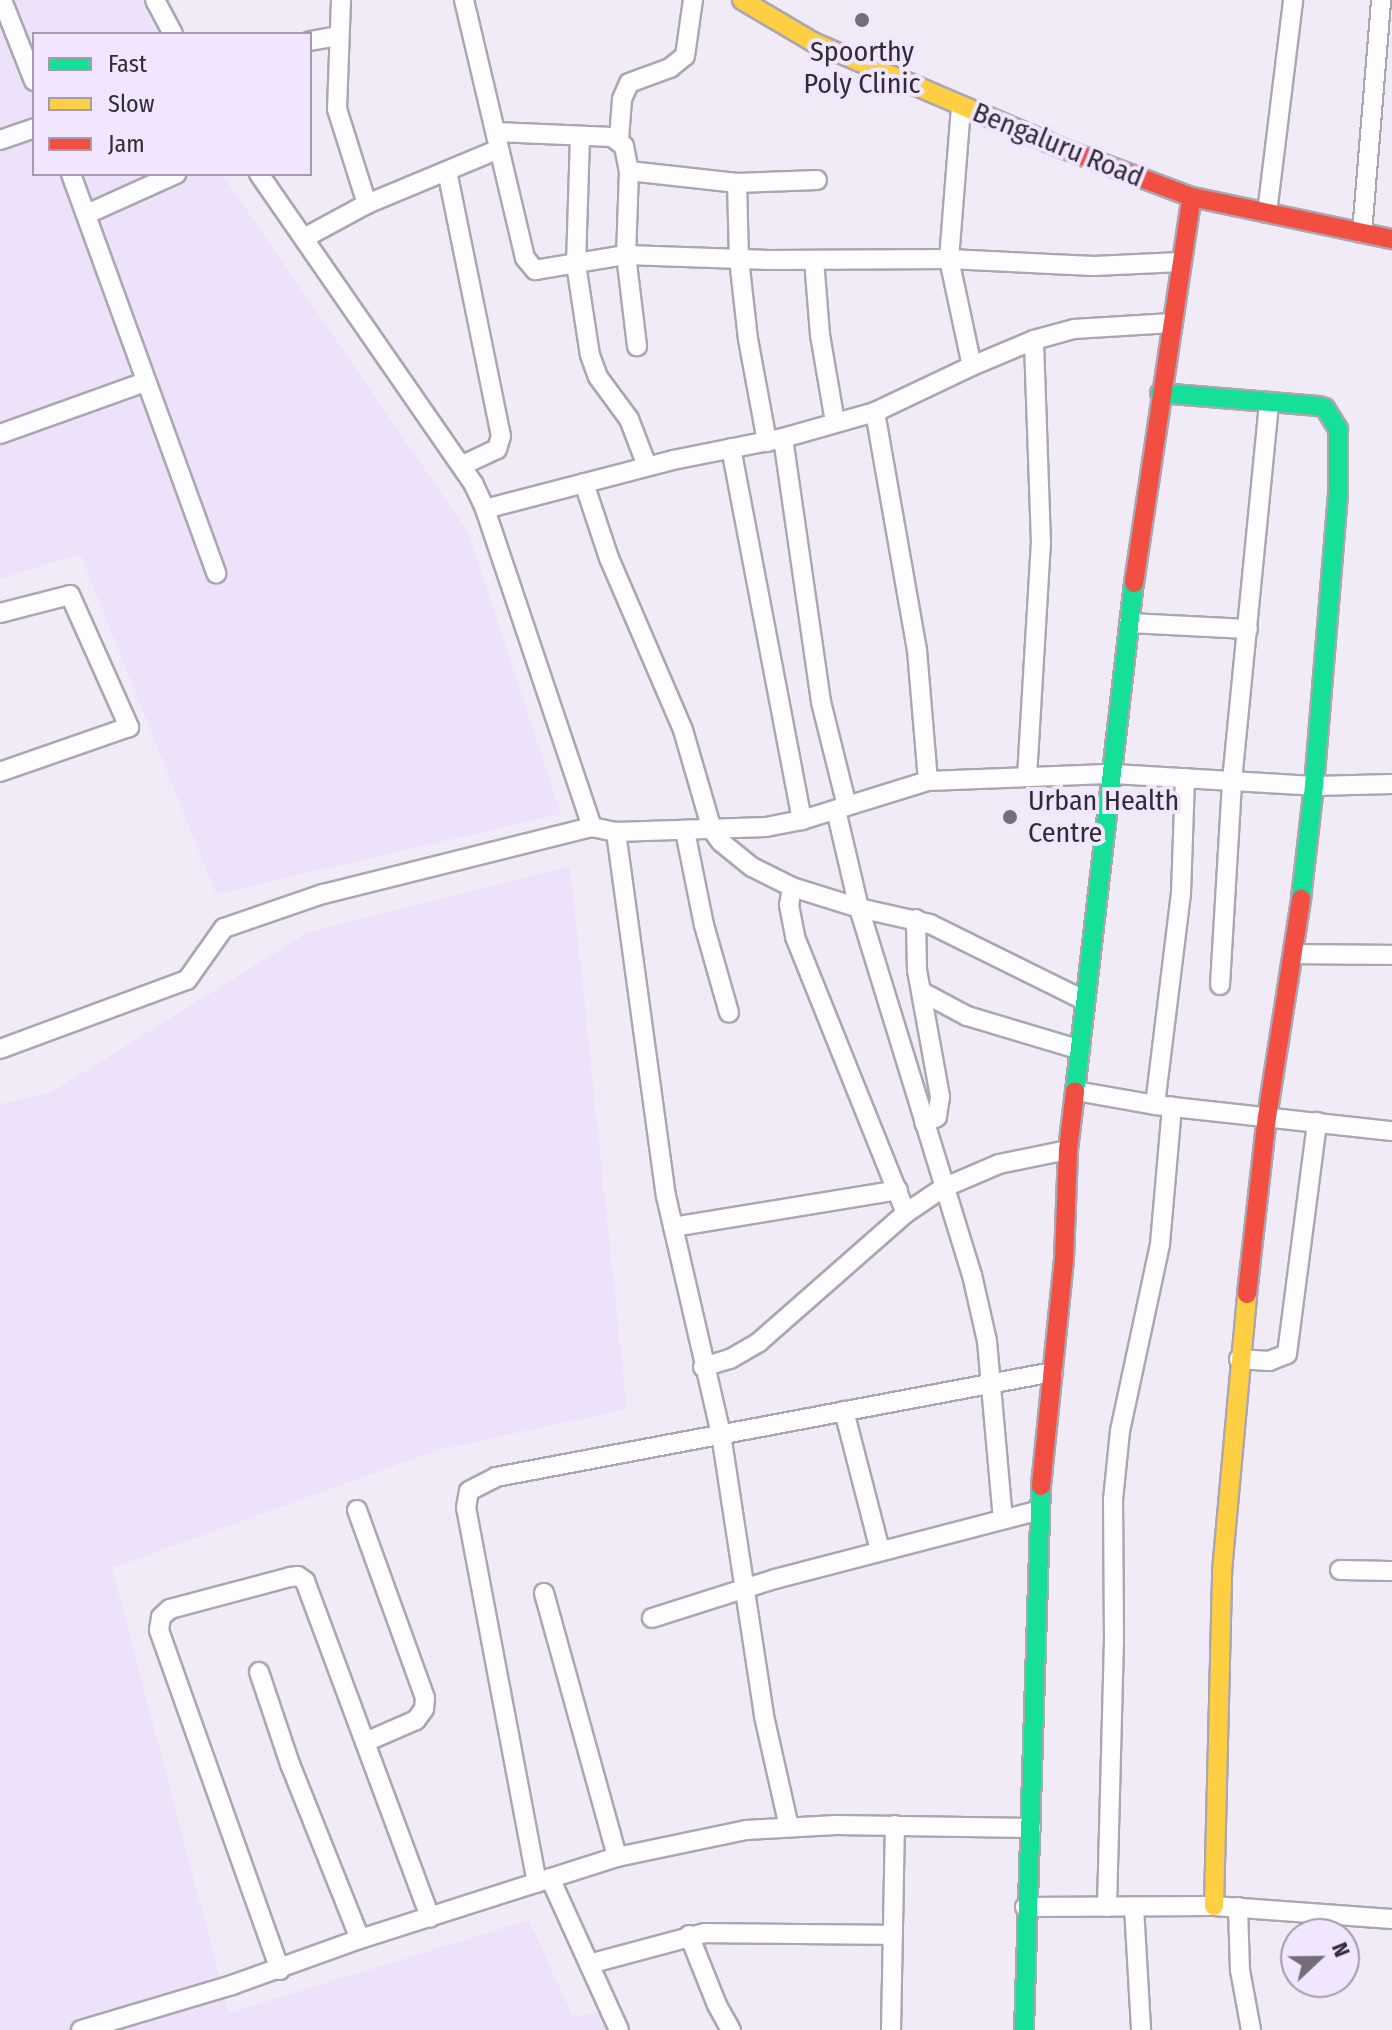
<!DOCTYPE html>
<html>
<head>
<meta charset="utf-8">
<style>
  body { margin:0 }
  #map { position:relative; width:1392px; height:2030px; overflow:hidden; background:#f1ebf8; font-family:"Fira Sans Condensed",sans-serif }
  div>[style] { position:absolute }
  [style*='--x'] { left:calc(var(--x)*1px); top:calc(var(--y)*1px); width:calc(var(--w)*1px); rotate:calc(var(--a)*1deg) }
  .built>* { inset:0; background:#eee2fb }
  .roads { filter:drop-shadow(2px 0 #aba6b0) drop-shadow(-2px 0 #aba6b0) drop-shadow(0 2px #aba6b0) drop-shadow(0 -2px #aba6b0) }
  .street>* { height:18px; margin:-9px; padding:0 9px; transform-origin:9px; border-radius:9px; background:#fdfcfe }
  .fast>* { height:18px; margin:-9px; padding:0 9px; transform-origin:9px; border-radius:9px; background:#16e098 }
  .slow>* { height:18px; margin:-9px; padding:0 9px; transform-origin:9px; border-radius:9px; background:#ffcf43 }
  .jam>* { height:18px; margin:-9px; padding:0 9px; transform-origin:9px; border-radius:9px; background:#f24e42 }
  .dots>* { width:22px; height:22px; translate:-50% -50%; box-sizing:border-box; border:4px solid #f1e6fd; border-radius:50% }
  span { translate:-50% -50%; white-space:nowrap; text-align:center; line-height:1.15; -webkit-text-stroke:8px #f1e6fd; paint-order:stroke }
  .poi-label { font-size:28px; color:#312b36 }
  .left { translate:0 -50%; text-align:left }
  .street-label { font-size:28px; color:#312b36 }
  .legend { position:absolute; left:32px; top:32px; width:280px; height:144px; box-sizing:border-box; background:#f1e6fd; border:2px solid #a49bad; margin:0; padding:10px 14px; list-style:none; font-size:24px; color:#312b36 }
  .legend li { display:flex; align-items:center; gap:16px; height:40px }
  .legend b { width:40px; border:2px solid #a49bad }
  .north { position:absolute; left:1280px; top:1918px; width:80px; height:80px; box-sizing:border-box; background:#f1e6fd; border:2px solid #a49bad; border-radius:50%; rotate:68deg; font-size:22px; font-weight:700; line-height:32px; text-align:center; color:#312b36 }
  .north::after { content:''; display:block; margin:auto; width:28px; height:36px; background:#746e7a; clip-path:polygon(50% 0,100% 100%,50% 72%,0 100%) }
</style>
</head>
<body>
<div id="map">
  <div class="built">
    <div style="clip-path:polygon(0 0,142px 0,158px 34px,34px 34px,34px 174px,222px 174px,468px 532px,561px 814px,216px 894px,80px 554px,0 579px)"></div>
    <div style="clip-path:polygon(570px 866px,627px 1409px,438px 1450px,112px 1568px,229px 2013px,529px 1920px,573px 2017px,599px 2011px,606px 2030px,0 2030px,0 1104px,52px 1092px,307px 933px)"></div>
  </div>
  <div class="roads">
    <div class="street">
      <div style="--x:2;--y:0;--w:87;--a:68.4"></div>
      <div style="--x:155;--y:0;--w:38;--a:62"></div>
      <div style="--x:341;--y:0;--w:109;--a:92.1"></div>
      <div style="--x:337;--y:109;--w:100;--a:72.5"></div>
      <div style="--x:464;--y:0;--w:265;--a:76.7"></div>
      <div style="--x:525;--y:258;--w:16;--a:50"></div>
      <div style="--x:535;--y:270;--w:92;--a:-9.4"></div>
      <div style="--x:626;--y:255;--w:144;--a:2"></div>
      <div style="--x:770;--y:260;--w:179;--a:-0.3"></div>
      <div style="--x:949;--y:259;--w:145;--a:2.8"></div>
      <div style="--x:1094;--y:266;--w:87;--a:-2.6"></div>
      <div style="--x:310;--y:41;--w:28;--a:-10"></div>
      <div style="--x:961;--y:107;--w:152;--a:94.5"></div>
      <div style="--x:949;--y:259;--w:109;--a:77.9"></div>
      <div style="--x:496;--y:132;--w:116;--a:2.5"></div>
      <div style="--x:612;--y:137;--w:15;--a:37"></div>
      <div style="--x:624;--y:146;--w:25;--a:79"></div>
      <div style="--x:629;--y:171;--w:84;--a:92"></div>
      <div style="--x:626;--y:255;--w:92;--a:83.1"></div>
      <div style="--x:580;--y:137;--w:127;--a:91.8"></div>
      <div style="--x:576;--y:264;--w:92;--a:81.3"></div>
      <div style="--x:590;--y:355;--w:23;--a:70"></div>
      <div style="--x:598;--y:377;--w:52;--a:53.6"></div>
      <div style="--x:629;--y:419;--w:50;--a:69"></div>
      <div style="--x:619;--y:139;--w:40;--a:-85.7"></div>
      <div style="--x:622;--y:99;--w:17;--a:-66"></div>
      <div style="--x:629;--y:83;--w:44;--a:-20.1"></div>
      <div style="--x:670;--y:68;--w:19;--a:-39"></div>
      <div style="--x:685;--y:56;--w:57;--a:-81.9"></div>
      <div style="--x:0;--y:140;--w:36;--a:-19"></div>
      <div style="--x:447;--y:171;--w:270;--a:78.5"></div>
      <div style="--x:501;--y:436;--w:14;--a:107"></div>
      <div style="--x:497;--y:449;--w:38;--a:155"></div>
      <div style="--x:629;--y:171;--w:109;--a:6.3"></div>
      <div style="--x:737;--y:183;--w:80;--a:-2.1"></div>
      <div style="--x:71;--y:174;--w:425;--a:70"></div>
      <div style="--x:259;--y:174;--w:378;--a:55.3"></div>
      <div style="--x:474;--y:485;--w:26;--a:65"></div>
      <div style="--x:485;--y:509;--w:336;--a:71.4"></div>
      <div style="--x:592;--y:827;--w:25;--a:12"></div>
      <div style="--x:616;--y:832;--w:150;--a:-1.9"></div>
      <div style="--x:766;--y:827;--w:37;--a:-11"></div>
      <div style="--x:802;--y:820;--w:132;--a:-17.2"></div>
      <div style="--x:928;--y:781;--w:186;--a:-2.2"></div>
      <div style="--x:1114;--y:774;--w:200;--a:3.4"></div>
      <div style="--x:1314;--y:786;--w:78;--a:-1.5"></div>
      <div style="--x:737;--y:183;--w:76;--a:88.5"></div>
      <div style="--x:739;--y:259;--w:81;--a:83.6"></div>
      <div style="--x:748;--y:339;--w:105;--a:79.5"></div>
      <div style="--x:1267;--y:213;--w:215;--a:-83"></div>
      <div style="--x:87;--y:214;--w:98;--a:-24.2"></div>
      <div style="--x:1362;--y:233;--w:234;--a:-85.3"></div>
      <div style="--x:304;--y:238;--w:72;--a:-28.4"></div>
      <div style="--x:367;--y:204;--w:143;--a:-22.6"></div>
      <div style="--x:814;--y:260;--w:75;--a:85.4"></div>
      <div style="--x:820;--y:335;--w:88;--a:80.2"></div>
      <div style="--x:875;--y:412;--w:242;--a:80"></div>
      <div style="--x:917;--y:650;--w:131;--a:85.2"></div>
      <div style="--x:0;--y:434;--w:154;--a:-19.7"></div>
      <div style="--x:783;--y:438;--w:267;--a:81.8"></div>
      <div style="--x:821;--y:702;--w:107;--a:76"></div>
      <div style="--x:731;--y:448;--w:379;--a:79.2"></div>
      <div style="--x:584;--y:483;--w:79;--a:71.6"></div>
      <div style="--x:609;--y:558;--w:187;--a:66.7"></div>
      <div style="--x:683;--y:730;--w:104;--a:73.8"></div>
      <div style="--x:712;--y:830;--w:15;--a:53"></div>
      <div style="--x:721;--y:842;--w:40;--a:39"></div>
      <div style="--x:752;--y:867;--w:45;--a:26.6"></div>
      <div style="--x:792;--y:887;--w:70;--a:17.4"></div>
      <div style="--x:859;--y:908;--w:73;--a:12.7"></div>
      <div style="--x:930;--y:924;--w:172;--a:26.3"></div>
      <div style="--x:485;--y:509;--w:194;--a:-14.6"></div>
      <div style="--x:673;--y:460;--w:112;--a:-11.3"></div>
      <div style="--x:783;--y:438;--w:96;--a:-15.8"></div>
      <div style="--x:875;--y:412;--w:107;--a:-25.4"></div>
      <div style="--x:972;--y:366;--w:67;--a:-22.8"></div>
      <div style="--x:1034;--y:340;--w:41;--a:-15.4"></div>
      <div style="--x:1074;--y:329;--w:98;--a:-3.5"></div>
      <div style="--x:0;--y:613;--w:72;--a:-14.4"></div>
      <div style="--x:70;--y:595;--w:145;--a:65.9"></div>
      <div style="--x:129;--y:727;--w:137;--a:160.8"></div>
      <div style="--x:1129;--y:623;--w:119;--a:2.9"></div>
      <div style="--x:1027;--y:777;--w:234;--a:-86.6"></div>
      <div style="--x:1041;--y:543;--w:203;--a:-92"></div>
      <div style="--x:836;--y:810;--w:101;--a:76.8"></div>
      <div style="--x:859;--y:908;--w:384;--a:72.9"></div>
      <div style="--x:972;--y:1275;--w:68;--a:77.2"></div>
      <div style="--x:987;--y:1341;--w:179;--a:84.9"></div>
      <div style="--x:685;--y:831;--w:96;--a:78.6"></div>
      <div style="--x:704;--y:925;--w:91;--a:74.1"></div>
      <div style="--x:616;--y:832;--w:367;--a:82.2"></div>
      <div style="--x:666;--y:1196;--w:244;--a:77"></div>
      <div style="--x:721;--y:1434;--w:285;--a:81.3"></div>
      <div style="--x:764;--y:1716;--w:114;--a:77.3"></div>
      <div style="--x:792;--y:887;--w:18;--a:99"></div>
      <div style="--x:789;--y:905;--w:33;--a:79"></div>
      <div style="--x:795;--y:937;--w:297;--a:68.1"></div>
      <div style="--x:916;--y:919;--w:51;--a:88.9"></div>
      <div style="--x:917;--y:970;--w:129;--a:79.7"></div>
      <div style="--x:940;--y:1097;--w:20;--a:99"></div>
      <div style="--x:937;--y:1117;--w:14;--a:155"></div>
      <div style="--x:1294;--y:954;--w:98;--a:0.6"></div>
      <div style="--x:1220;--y:985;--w:204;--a:-86.6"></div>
      <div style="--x:1232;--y:781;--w:381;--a:-84.4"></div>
      <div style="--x:922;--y:992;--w:51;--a:28.1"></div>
      <div style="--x:967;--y:1016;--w:118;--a:16.7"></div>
      <div style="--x:0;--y:1049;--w:199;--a:-20.3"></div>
      <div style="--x:187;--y:980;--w:64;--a:-54.6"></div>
      <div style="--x:224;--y:928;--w:105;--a:-19"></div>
      <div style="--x:323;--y:894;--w:277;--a:-14"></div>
      <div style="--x:1076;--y:1091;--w:80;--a:10"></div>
      <div style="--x:1155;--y:1105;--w:238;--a:6.3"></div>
      <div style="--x:1155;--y:1105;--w:214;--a:-83"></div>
      <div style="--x:1181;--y:893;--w:115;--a:-88"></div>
      <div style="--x:673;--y:1227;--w:228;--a:-9.3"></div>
      <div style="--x:1239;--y:1359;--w:30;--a:4"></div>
      <div style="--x:1269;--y:1361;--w:19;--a:-21"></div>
      <div style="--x:1287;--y:1354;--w:234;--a:-82.6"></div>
      <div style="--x:703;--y:1367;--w:28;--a:-17"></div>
      <div style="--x:730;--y:1359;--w:34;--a:-30"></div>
      <div style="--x:759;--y:1342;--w:196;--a:-41.3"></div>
      <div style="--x:906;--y:1213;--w:45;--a:-34"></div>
      <div style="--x:943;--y:1188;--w:61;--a:-23.2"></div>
      <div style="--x:999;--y:1164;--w:70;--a:-11.5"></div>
      <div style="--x:844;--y:1411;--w:144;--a:75.5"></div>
      <div style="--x:357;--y:1510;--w:200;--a:70.1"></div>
      <div style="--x:425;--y:1698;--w:11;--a:95"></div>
      <div style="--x:424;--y:1709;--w:14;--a:126"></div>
      <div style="--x:416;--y:1720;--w:55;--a:156.3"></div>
      <div style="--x:1340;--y:1570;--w:52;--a:1.1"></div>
      <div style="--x:544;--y:1593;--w:274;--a:74.5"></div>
      <div style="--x:652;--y:1618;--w:129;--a:-17.6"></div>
      <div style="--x:775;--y:1579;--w:273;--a:-14.6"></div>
      <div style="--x:259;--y:1672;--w:97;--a:71.4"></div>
      <div style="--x:290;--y:1764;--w:188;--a:68.2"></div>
      <div style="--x:550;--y:1878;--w:167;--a:65.6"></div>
      <div style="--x:537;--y:1883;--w:382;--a:-100.7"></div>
      <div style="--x:466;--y:1508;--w:17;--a:-80"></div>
      <div style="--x:469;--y:1491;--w:30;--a:-27"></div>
      <div style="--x:496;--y:1477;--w:567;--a:-10.68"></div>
      <div style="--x:1025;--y:1907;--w:189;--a:-0.3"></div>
      <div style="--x:1214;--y:1906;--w:178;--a:4.2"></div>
      <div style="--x:1107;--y:1907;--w:267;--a:-88.5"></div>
      <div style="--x:1114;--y:1640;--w:140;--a:-90.4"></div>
      <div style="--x:1113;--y:1500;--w:69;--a:-84.2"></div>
      <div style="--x:1120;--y:1431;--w:191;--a:-77.9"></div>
      <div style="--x:1160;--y:1244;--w:138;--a:-85"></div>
      <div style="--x:1134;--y:1907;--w:123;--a:86.7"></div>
      <div style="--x:1238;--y:1907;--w:63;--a:88.2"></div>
      <div style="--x:1240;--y:1970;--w:61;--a:79.6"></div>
      <div style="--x:689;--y:1935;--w:75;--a:68.2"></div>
      <div style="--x:717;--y:2005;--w:29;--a:61"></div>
      <div style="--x:589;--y:1964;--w:120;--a:-15"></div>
      <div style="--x:705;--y:1933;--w:188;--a:0.6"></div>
      <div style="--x:280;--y:1970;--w:361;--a:-109.6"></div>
      <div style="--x:159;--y:1630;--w:13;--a:-81"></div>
      <div style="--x:161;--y:1617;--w:12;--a:-42"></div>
      <div style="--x:170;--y:1609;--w:124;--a:-14.9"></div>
      <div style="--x:290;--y:1577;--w:8;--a:-7"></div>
      <div style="--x:298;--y:1576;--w:9;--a:36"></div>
      <div style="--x:305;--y:1581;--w:359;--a:69.6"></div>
      <div style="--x:81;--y:2030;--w:158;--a:-16.6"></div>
      <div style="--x:232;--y:1985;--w:136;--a:-19.8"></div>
      <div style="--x:360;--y:1939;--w:270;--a:-17.7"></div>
      <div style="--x:617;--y:1857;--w:132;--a:-11.8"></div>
      <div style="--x:746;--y:1830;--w:90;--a:-3.2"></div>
      <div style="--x:836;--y:1825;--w:195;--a:0.9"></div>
      <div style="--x:891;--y:2030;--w:205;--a:-88.9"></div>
    </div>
    <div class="fast">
      <div style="--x:1160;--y:393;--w:159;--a:4.7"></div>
      <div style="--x:1318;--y:406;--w:7;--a:16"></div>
      <div style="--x:1325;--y:408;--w:25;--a:58"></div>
      <div style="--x:1338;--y:429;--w:65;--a:90"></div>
      <div style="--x:1338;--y:494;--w:293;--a:94.7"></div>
      <div style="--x:1314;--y:786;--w:114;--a:96.6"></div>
      <div style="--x:1075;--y:1091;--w:511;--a:-83.38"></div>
      <div style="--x:1024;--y:2030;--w:544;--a:-88.21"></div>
    </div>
    <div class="slow">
      <div style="--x:742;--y:0;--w:82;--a:30.6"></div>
      <div style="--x:813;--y:42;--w:273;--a:23.1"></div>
      <div style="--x:1214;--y:1906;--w:335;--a:-88.6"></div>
      <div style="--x:1222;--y:1571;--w:278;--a:-84.8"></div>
    </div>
    <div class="jam">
      <div style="--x:1064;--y:149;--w:137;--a:20.6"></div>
      <div style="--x:1192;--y:197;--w:204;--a:11.9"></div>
      <div style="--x:1134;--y:583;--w:390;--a:-81.5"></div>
      <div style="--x:1247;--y:1294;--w:178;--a:-83.6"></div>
      <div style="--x:1267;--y:1117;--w:221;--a:-81.1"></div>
      <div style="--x:1041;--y:1486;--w:228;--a:-84.2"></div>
      <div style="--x:1064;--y:1259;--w:109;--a:-87.9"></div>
      <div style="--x:1068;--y:1150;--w:59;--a:-83.2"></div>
    </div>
  </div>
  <div class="dots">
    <div style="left:862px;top:20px;background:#746e7a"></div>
    <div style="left:1010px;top:817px;background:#746e7a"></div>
  </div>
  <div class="poi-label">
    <span style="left:862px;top:68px">Spoorthy<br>Poly Clinic</span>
    <span class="left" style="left:1028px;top:817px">Urban Health<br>Centre</span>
  </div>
  <div class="street-label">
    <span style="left:1058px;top:145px;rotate:22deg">Bengaluru Road</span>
  </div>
  <ul class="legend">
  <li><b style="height:10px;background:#16e098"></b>Fast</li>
  <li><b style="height:10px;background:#ffcf43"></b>Slow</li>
  <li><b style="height:10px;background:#f24e42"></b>Jam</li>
  </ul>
  <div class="north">N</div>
</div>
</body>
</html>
